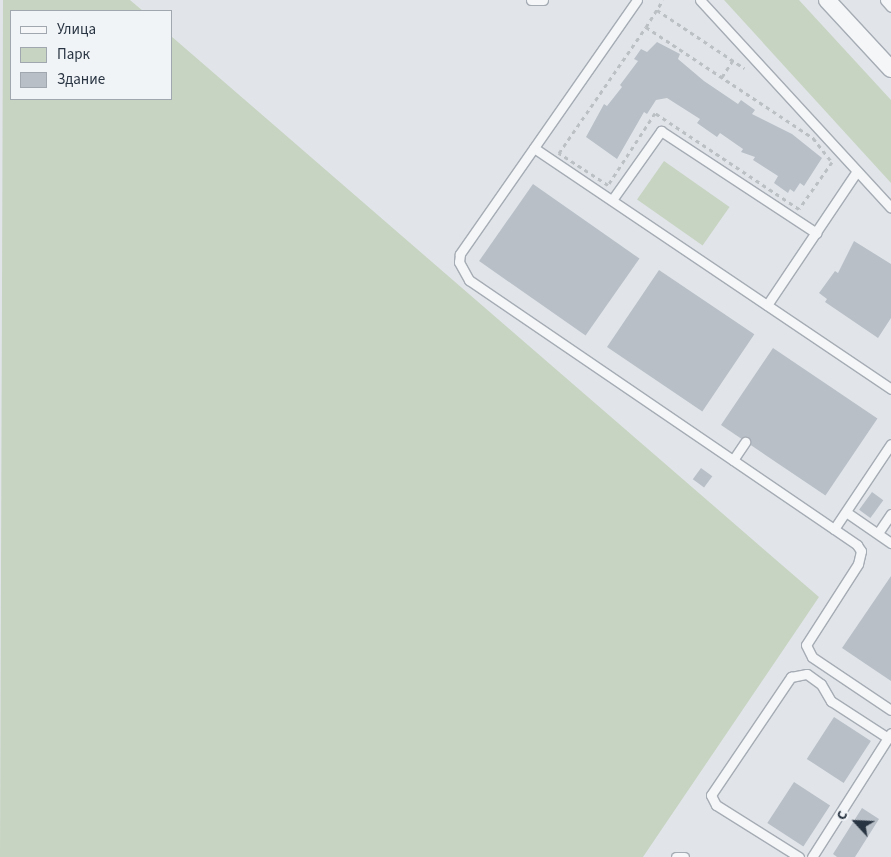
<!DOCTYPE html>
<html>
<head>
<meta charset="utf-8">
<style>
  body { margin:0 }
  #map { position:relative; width:891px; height:857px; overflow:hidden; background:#e1e5ea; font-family:"Source Sans 3",sans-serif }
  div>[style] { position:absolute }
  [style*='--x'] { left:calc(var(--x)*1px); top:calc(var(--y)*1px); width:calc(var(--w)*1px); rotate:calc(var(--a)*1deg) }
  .green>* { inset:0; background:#c8d4c2; transform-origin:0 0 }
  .building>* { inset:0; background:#b8bfc7; transform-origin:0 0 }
  .path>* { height:3px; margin-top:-1.5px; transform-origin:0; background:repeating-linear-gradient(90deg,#bbc0c5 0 4px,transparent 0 8px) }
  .roads { filter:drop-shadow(1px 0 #a6acb4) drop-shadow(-1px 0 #a6acb4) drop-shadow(0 1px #a6acb4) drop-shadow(0 -1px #a6acb4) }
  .service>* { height:9px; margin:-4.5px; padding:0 4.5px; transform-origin:4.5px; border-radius:4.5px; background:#f4f6f8 }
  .minor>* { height:16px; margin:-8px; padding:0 8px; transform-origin:8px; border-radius:8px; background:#f4f6f8 }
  span { translate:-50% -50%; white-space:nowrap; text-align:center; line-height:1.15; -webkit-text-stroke:4px #f1f4f7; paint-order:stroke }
  .legend { position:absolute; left:10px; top:10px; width:162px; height:90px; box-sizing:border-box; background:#f1f4f7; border:1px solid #a1a7af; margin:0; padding:6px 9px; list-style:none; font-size:15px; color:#293442 }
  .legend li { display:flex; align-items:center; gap:10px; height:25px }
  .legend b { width:25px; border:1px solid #a1a7af }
  .north { position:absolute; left:831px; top:797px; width:50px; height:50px; -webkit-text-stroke:4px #f1f4f7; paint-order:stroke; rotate:295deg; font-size:14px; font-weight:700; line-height:20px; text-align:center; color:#293442 }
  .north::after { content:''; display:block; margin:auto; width:18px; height:22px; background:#293442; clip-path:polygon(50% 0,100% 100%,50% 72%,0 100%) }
</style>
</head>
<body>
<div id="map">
  <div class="green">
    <div style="clip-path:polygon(3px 0,130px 0,143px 11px,11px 11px,11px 99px,171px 99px,171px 36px,819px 597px,643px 857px,0 857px)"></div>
    <div style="clip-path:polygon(724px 0,799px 0,891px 100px,891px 183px)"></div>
    <div style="left:664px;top:161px;width:80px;height:47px;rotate:35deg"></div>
  </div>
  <div class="building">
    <div style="clip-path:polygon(657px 42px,680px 54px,678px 59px,704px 81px,738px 104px,741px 100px,755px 110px,752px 114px,792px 134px,822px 158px,804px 186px,800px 183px,794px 192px,790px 189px,788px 193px,774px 183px,778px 176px,753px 160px,755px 157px,741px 152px,743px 149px,720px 133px,717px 137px,697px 123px,700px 119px,667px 98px,656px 100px,647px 114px,644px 112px,617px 159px,586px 137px,604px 104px,607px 106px,622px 87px,620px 85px,638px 61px,634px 59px,641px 49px,647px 52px)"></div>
    <div style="left:533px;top:184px;width:130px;height:94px;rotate:35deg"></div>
    <div style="clip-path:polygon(854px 241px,891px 264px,891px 318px,878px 338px,825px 302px,827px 299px,819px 293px,835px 271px,838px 273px)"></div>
    <div style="left:659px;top:270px;width:115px;height:93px;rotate:34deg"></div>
    <div style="left:773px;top:348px;width:126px;height:93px;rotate:34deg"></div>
    <div style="left:701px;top:468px;width:14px;height:14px;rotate:36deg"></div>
    <div style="left:872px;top:492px;width:14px;height:22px;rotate:36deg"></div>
    <div style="clip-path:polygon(891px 576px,891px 681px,842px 648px)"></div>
    <div style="left:834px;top:717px;width:44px;height:50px;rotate:33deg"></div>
    <div style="left:794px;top:782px;width:43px;height:49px;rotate:33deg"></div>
    <div style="clip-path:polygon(862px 808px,879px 819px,855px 857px,837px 857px,833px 854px)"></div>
  </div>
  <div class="path">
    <div style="--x:657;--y:10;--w:105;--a:33.7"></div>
    <div style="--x:646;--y:27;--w:201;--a:33.6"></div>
    <div style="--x:813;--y:138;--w:31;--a:52"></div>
    <div style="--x:832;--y:162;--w:57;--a:125.1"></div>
    <div style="--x:799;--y:209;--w:173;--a:-146.3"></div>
    <div style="--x:655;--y:113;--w:86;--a:123.1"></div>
    <div style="--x:608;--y:185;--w:59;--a:-146.9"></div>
    <div style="--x:559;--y:153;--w:153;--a:-55.4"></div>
    <div style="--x:646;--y:27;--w:32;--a:-58"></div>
    <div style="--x:722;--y:77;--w:20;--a:-57"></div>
  </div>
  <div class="roads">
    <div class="service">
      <div style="--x:531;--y:0;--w:12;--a:0"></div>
      <div style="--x:637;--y:0;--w:310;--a:124.9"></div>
      <div style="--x:460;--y:254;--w:8;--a:97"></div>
      <div style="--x:459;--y:262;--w:21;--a:61"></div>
      <div style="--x:469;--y:280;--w:470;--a:34.3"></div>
      <div style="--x:857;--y:545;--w:7;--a:56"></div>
      <div style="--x:861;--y:551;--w:13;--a:103"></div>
      <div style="--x:858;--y:564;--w:96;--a:122.7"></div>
      <div style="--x:806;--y:645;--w:13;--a:63"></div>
      <div style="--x:812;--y:657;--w:95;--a:33.9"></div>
      <div style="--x:700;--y:0;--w:282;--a:47.4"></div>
      <div style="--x:885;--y:0;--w:9;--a:49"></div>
      <div style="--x:534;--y:148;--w:431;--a:34"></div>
      <div style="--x:612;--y:200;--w:85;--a:-54.6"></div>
      <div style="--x:661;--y:131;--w:186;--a:33.3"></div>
      <div style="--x:767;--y:305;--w:161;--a:-56.1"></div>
      <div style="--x:733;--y:460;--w:22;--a:-56"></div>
      <div style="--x:846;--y:512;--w:55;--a:34.6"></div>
      <div style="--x:834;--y:529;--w:102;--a:-56.2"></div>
      <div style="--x:878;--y:533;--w:23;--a:-56"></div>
      <div style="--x:676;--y:857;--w:8;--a:0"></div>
      <div style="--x:799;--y:857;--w:98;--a:-147.9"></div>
      <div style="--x:716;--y:805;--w:11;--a:-117"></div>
      <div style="--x:711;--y:795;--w:143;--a:-55.9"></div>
      <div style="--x:791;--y:677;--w:16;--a:-11"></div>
      <div style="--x:807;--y:674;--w:17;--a:36"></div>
      <div style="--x:821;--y:684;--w:20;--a:60"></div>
      <div style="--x:831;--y:701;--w:68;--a:33"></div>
      <div style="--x:812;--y:857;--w:147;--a:-57.5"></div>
    </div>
    <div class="minor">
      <div style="--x:827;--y:0;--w:94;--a:47.2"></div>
    </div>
  </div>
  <ul class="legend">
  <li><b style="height:6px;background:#f4f6f8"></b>Улица</li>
  <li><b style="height:14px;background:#c8d4c2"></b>Парк</li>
  <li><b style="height:14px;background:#b8bfc7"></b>Здание</li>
  </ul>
  <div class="north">С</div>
</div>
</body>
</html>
